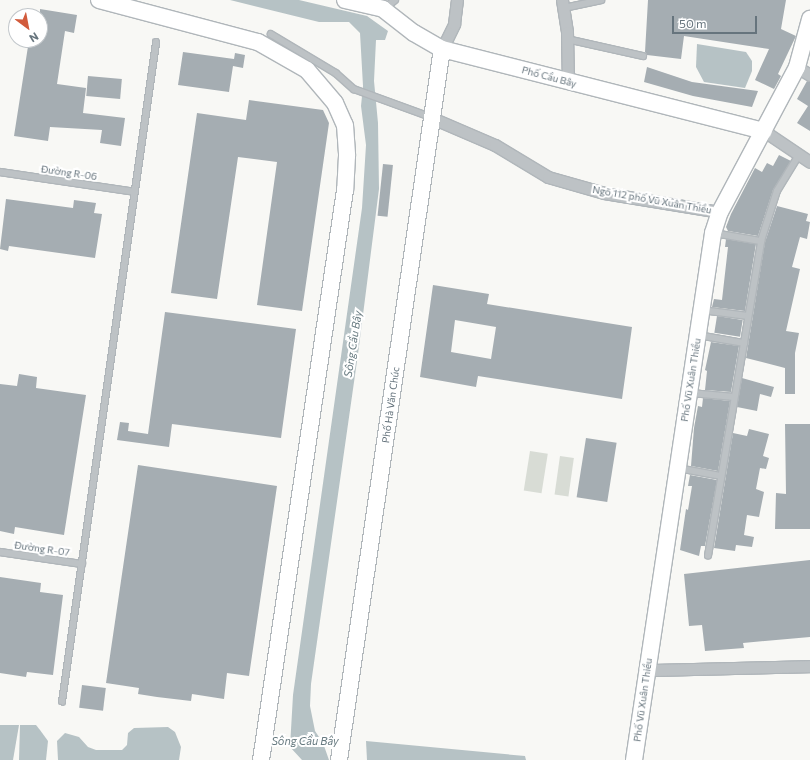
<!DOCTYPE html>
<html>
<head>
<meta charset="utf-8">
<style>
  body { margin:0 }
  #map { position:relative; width:810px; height:760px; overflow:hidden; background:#f8f8f5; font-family:Commissioner,sans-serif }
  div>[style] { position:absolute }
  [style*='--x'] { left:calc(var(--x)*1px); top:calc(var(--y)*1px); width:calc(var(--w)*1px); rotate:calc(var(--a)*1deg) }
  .green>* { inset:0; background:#d8dcd5; transform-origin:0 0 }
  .water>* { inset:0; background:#b6c2c5 }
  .building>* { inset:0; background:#a5adb2; transform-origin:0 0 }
  .roads { filter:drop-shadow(1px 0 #b0b6ba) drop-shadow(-1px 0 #b0b6ba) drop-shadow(0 1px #b0b6ba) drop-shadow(0 -1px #b0b6ba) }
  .lane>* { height:5.5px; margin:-2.75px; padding:0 2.75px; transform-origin:2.75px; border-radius:2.75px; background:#bdc2c5 }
  .street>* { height:11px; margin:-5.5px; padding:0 5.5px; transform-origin:5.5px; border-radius:5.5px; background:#bdc2c5 }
  .secondary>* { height:16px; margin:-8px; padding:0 8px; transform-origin:8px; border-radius:8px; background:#fff }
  span { translate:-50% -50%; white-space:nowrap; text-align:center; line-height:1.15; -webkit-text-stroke:4px #fff; paint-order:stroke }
  .street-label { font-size:10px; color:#66747d }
  .water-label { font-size:11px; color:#66797f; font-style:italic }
  .north { position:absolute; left:8px; top:8px; width:40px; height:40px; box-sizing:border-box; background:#fff; border:1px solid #c2c7cb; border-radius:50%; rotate:148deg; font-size:11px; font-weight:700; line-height:16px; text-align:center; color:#66747d }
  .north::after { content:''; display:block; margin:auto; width:14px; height:18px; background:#d25b3c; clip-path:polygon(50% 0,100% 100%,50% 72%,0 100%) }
  .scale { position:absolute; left:672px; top:16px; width:85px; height:18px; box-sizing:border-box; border:2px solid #66747d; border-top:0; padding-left:5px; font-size:12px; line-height:14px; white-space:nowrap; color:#66747d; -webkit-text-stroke:3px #fff; paint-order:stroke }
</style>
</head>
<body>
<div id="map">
  <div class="green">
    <div style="left:530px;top:451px;width:18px;height:40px;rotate:9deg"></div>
    <div style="left:560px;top:456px;width:14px;height:39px;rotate:8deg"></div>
  </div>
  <div class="water">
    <div style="clip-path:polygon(230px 0,299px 0,367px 16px,388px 31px,385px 40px,376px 40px,374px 81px,378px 123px,379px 189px,358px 354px,311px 684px,310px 706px,315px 731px,323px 743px,329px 760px,302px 760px,290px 747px,293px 695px,362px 208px,366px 145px,361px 106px,363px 86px,360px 33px,349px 22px,319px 22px)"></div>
    <div style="clip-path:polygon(697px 44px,746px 52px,752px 61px,752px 71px,745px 88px,704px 82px,696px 67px)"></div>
    <div style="clip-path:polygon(0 725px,19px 725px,13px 760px,0 760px)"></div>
    <div style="clip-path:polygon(20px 725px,36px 725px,40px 730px,48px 741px,46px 760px,19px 760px)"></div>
    <div style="clip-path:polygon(168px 727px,175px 732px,181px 747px,179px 760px,58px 760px,57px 741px,65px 733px,79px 737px,88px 747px,96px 750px,122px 750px,127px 745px,128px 733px,134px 728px)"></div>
    <div style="clip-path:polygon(366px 741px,525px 756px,526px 760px,367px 760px)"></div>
  </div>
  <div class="building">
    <div style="clip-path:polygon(648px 0,786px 0,781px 29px,796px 36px,778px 74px,781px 76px,774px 89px,755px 80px,769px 49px,684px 36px,681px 59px,647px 55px,645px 52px)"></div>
    <div style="clip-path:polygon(40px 9px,77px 15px,74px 33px,65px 31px,57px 84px,86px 88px,83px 113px,125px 118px,121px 146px,100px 143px,102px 130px,50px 127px,48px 141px,14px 136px,29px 40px,40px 40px)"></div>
    <div style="clip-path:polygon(183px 52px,234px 59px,235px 53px,245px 55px,243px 68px,233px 66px,229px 92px,178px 85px)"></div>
    <div style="clip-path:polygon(647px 67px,692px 82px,758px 91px,752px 107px,693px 96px,644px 82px)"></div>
    <div style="left:88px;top:76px;width:34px;height:20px;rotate:5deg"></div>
    <div style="clip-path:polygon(807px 81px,810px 82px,810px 131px,797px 123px,808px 106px,797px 99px)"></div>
    <div style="clip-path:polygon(249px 100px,323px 110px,329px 123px,302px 311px,257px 305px,277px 162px,238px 157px,217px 299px,171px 293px,197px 113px,246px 120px)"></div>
    <div style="clip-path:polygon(779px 155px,791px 161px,773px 190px,758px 236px,728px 231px,726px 227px,731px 214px,755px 168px,762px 172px,767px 163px,773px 166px)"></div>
    <div style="left:383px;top:164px;width:10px;height:52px;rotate:6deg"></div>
    <div style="clip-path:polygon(6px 199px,73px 208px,74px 200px,96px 203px,94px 213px,102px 214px,95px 258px,9px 246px,8px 251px,0 249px)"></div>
    <div style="clip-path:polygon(777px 206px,808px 214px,806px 221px,810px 222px,807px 239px,800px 237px,792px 267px,800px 269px,786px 331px,799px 333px,795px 353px,795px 394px,785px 394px,785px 368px,746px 358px,765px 242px)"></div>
    <div style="clip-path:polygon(726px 239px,756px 244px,745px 311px,712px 307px,714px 299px,722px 300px,728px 247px,725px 247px)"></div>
    <div style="clip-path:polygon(evenodd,433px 285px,489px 294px,487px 304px,632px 327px,622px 399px,478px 376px,476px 387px,420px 377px,433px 285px,455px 320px,496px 327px,491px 359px,451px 352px,455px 320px)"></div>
    <div style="clip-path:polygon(165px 312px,296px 329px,281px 438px,172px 424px,169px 447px,117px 440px,120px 422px,129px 423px,128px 431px,148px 434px)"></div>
    <div style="left:717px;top:316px;width:26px;height:17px;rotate:9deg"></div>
    <div style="clip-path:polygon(711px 342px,739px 346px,731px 392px,705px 390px,707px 371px,705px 370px)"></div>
    <div style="clip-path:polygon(19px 374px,37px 377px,36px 388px,86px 395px,64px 535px,15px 527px,14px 534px,0 531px,0 384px,17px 386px)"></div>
    <div style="clip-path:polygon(742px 378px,774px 387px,771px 397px,760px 394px,757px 411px,737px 407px)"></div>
    <div style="clip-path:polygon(703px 398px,730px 401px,718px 471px,691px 466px,694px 428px,698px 406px,702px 407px)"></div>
    <div style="clip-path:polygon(785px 424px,810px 424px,810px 529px,775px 529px,776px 493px,786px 494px)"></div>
    <div style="clip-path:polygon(749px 429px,769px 434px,763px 456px,769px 458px,766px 469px,760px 468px,756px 489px,764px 492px,759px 517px,747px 515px,744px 535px,754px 537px,752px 547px,736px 545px,735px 551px,714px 548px,733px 433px,747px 436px)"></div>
    <div style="left:586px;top:438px;width:31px;height:60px;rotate:9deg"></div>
    <div style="clip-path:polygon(138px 465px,277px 486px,249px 676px,227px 673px,224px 699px,192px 694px,191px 701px,157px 697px,138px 694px,139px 688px,106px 683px)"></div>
    <div style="clip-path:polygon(690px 475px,717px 480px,705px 546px,701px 546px,699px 556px,680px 550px,686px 509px,688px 510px,692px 486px,688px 486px)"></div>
    <div style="clip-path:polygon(810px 560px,810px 637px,743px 643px,744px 648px,705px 651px,702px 625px,689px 626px,684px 574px)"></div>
    <div style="clip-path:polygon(0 577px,41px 583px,40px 592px,63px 595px,53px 675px,27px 672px,26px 677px,0 673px)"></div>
    <div style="left:82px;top:685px;width:24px;height:23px;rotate:7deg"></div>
  </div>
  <div class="roads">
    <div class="lane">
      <div style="--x:564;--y:8;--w:38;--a:-12"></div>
      <div style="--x:384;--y:9;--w:14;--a:-39"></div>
      <div style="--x:271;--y:34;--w:76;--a:31"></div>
      <div style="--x:336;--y:73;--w:24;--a:42"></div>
      <div style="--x:354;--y:89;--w:82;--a:20"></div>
      <div style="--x:567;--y:39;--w:78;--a:12.6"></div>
      <div style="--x:0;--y:172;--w:136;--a:8.4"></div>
      <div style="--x:714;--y:233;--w:48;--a:9.7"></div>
      <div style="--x:702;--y:310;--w:46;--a:7.4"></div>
      <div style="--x:698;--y:335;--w:47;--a:9.9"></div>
      <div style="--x:691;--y:393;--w:43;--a:5.3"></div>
      <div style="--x:678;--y:468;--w:44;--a:10.5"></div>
      <div style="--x:0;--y:552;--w:83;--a:8.3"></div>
      <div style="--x:708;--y:556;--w:319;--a:-80.4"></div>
      <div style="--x:761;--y:241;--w:52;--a:-72.3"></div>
      <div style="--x:777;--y:191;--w:42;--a:-58.6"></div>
      <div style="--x:62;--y:702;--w:666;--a:-81.88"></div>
    </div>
    <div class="street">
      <div style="--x:562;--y:0;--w:32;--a:81"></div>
      <div style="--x:567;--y:32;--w:50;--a:88.9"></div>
      <div style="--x:442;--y:49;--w:28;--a:-64"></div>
      <div style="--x:454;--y:24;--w:24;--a:-83"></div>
      <div style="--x:797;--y:67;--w:15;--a:32"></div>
      <div style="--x:432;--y:118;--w:69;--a:23.2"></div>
      <div style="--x:495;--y:145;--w:62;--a:31.1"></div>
      <div style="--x:548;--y:177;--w:58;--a:15.9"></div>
      <div style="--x:604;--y:193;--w:118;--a:9.3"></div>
      <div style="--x:764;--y:131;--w:55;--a:34"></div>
      <div style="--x:648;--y:670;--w:162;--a:-1.4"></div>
    </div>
    <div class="secondary">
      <div style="--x:99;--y:0;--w:164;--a:14.8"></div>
      <div style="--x:258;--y:42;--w:56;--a:29.7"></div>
      <div style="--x:307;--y:70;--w:43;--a:49.7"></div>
      <div style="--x:335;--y:103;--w:24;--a:66"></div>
      <div style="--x:345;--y:125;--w:31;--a:86"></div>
      <div style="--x:347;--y:156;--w:34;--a:93"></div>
      <div style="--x:345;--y:190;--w:576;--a:98.38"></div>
      <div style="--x:345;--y:0;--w:39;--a:13"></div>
      <div style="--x:383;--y:9;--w:39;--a:38"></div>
      <div style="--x:414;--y:33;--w:32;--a:30"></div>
      <div style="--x:442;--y:49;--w:332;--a:14.3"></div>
      <div style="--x:339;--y:760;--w:718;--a:-81.76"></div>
      <div style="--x:634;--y:760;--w:533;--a:-81.47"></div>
      <div style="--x:713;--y:233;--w:22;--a:-72"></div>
      <div style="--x:720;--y:212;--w:164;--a:-62"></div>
      <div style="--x:797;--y:67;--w:50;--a:-74.8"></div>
    </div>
  </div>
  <div class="street-label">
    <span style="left:549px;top:77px;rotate:15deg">Phố Cầu Bây</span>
    <span style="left:69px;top:173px;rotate:8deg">Đường R-06</span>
    <span style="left:652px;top:200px;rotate:10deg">Ngõ 112 phố Vũ Xuân Thiều</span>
    <span style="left:691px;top:380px;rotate:-81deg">Phố Vũ Xuân Thiều</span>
    <span style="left:391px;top:405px;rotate:-82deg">Phố Hà Văn Chúc</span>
    <span style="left:42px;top:549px;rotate:8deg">Đường R-07</span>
    <span style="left:643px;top:700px;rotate:-82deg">Phố Vũ Xuân Thiều</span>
  </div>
  <div class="water-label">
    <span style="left:353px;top:344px;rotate:-81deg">Sông Cầu Bây</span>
    <span style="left:305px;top:741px">Sông Cầu Bây</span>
  </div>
  <div class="north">N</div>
  <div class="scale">50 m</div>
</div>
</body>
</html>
